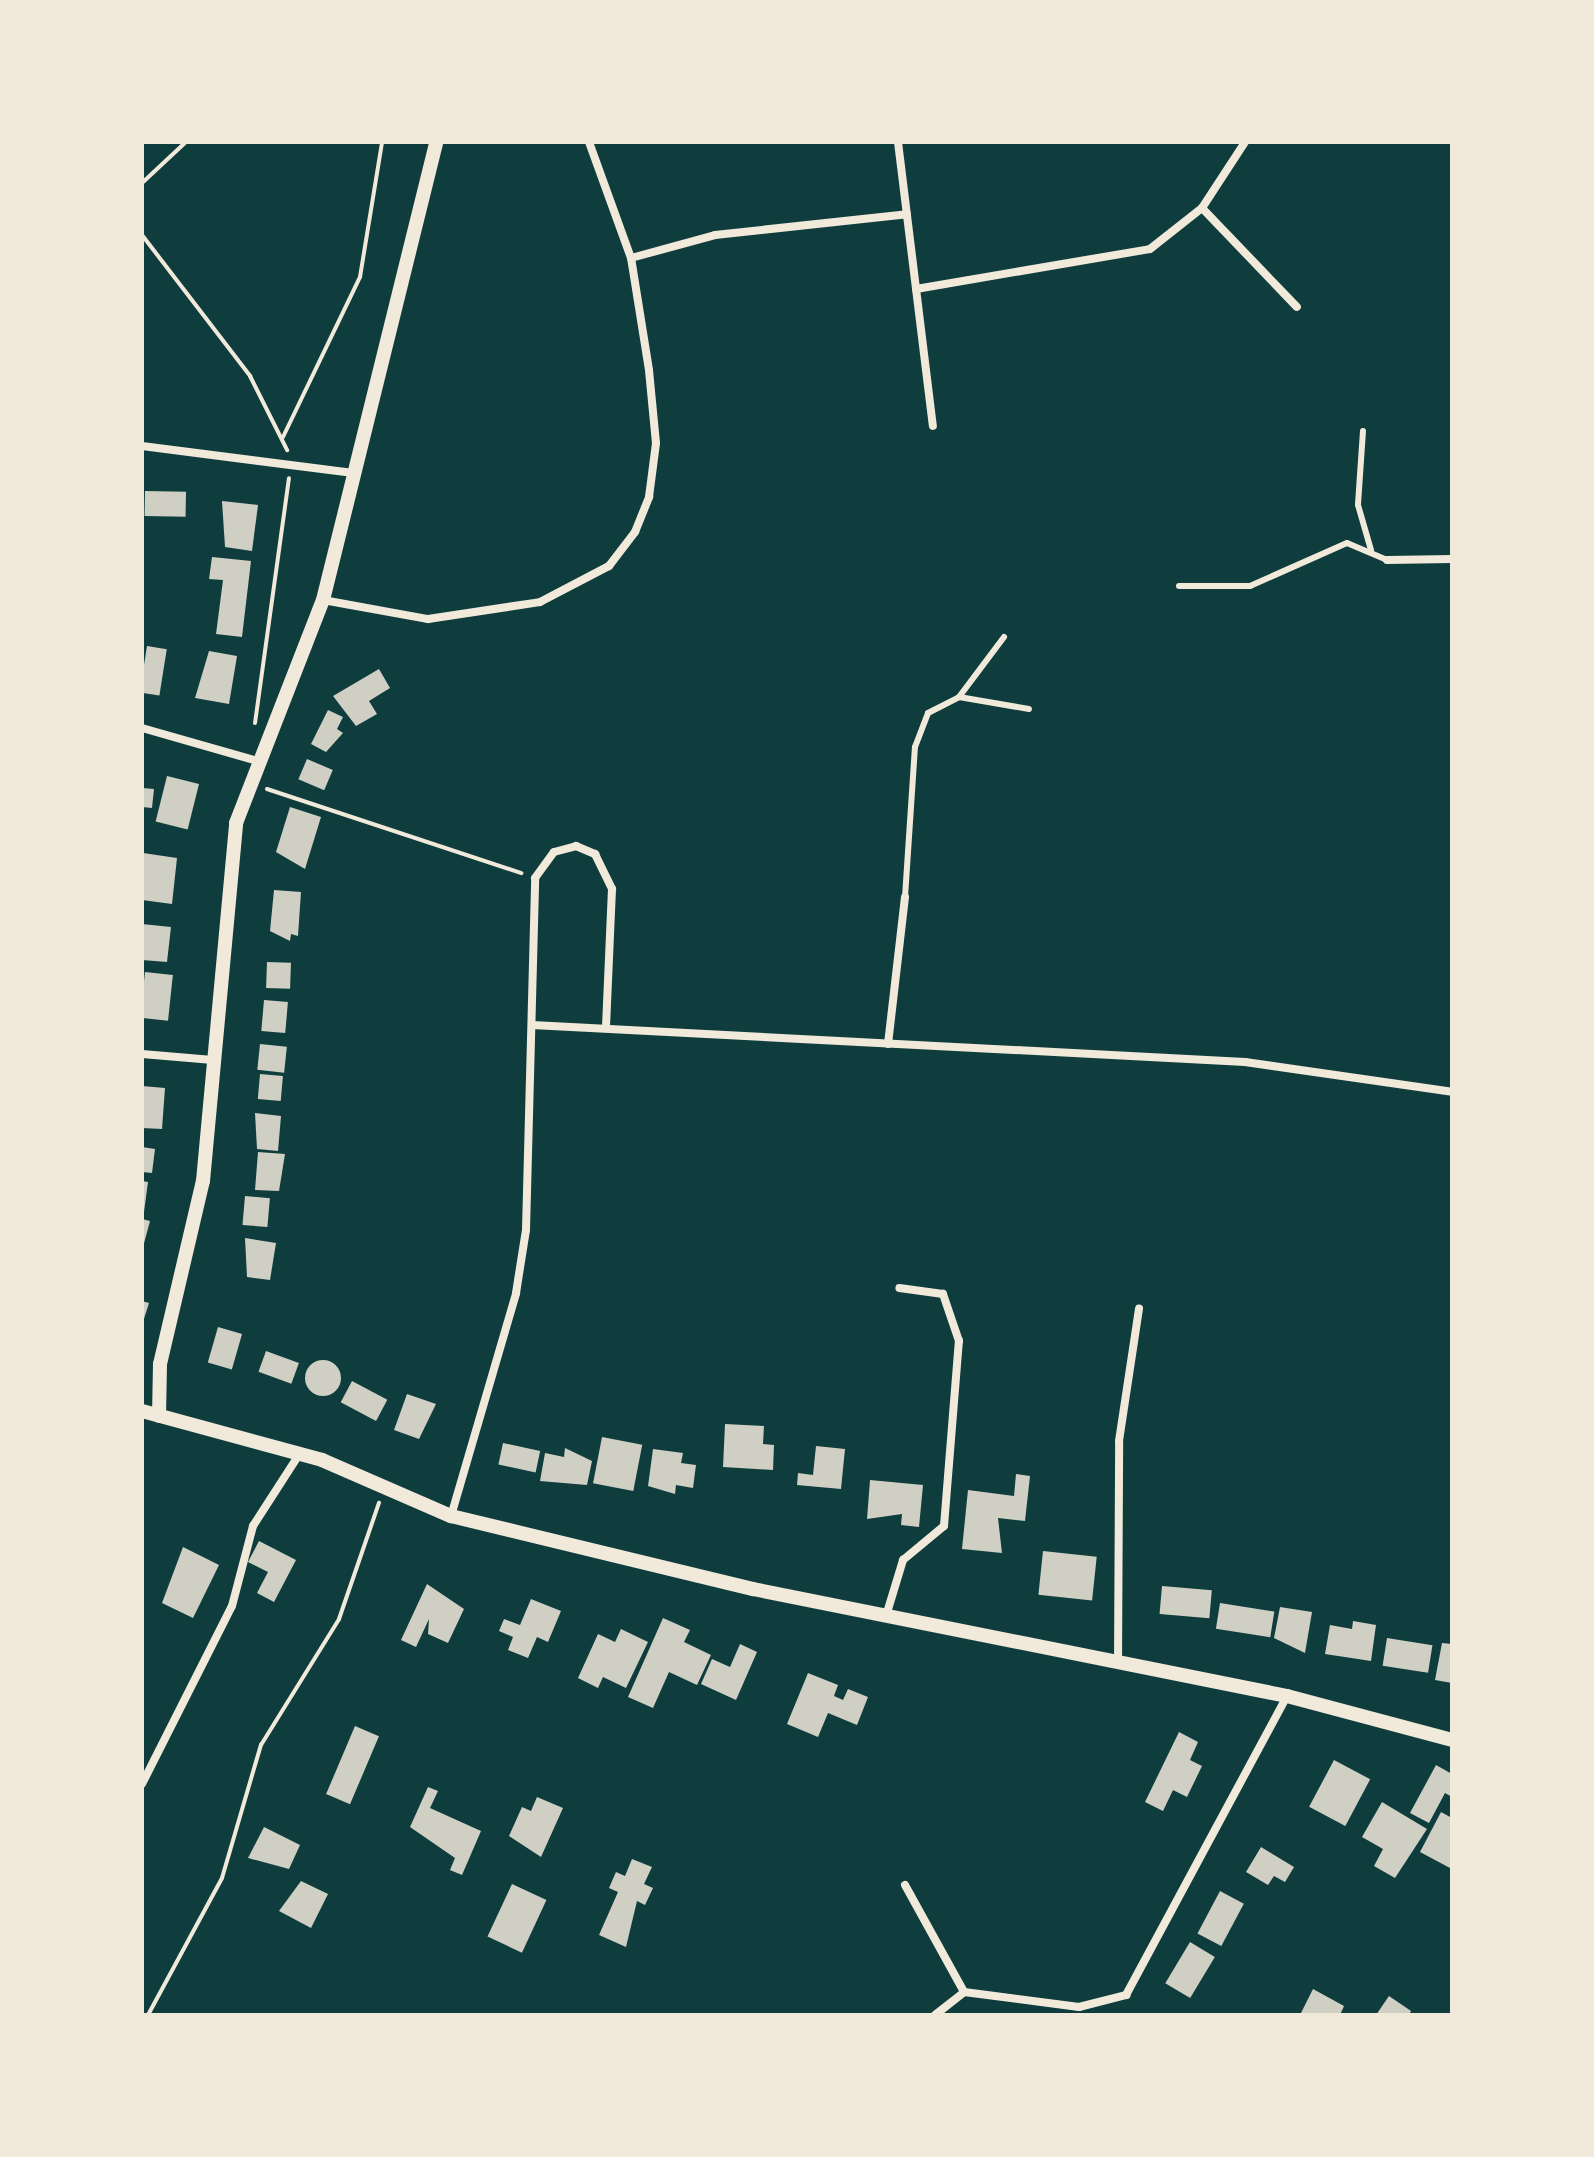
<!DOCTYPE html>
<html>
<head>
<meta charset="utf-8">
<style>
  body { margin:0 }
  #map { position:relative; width:1594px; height:2157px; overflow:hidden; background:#0f3d3e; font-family:Barlow,sans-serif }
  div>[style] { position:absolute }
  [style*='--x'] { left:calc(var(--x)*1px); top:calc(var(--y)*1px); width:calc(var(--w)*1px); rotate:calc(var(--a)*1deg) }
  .building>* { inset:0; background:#cfcfc3; transform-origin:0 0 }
  .round { border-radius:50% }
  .path>* { height:4px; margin:-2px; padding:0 2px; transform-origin:2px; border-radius:2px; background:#f1e9da }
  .service>* { height:6px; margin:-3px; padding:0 3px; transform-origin:3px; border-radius:3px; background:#f1e9da }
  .minor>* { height:8px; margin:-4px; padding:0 4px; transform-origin:4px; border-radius:4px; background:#f1e9da }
  .tertiary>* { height:14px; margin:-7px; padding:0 7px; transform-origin:7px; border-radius:7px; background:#f1e9da }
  span { translate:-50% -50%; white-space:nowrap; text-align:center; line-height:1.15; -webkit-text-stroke:6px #f1e9da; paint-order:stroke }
  .frame { position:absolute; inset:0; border:144px solid #f1e9da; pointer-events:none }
</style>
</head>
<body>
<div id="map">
  <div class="building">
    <div style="left:145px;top:491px;width:41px;height:25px;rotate:1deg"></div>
    <div style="clip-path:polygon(222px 501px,258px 505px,252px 551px,225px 547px)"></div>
    <div style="clip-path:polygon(212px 557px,251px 561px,242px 637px,216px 634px,223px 580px,209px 579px)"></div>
    <div style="left:147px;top:646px;width:20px;height:47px;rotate:9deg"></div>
    <div style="clip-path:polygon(209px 651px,237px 656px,229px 704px,195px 698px)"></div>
    <div style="clip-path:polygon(379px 669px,390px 688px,369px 701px,377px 714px,356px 726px,333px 696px)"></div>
    <div style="clip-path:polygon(328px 710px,343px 717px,337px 729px,343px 733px,326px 752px,311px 744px)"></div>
    <div style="left:307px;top:759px;width:28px;height:22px;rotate:23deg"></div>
    <div style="left:167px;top:776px;width:33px;height:47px;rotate:14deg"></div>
    <div style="clip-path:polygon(142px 788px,154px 789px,152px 808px,142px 807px)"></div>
    <div style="clip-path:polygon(290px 807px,321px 817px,305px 869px,276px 852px)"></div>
    <div style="clip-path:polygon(143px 853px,177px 858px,172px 904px,142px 900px)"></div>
    <div style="clip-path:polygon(274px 890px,301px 892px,298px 936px,291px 934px,290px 941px,270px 931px)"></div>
    <div style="clip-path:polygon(142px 924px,171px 927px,167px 962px,142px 960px)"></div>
    <div style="left:267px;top:962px;width:24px;height:26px;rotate:2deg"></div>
    <div style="left:145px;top:972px;width:28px;height:46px;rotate:6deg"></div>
    <div style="left:264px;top:1000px;width:24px;height:31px;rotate:5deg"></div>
    <div style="left:260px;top:1044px;width:27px;height:26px;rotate:6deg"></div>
    <div style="left:260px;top:1074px;width:23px;height:25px;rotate:5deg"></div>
    <div style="clip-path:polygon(142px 1086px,165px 1088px,162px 1129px,142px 1128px)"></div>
    <div style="clip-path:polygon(255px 1113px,281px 1116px,278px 1151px,257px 1149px)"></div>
    <div style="clip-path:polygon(142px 1147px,155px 1149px,152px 1173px,142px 1172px)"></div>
    <div style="clip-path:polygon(258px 1152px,285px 1154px,279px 1191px,255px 1190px)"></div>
    <div style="clip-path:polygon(142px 1181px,148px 1182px,144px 1212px,142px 1212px)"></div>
    <div style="left:245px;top:1196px;width:25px;height:29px;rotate:5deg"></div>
    <div style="clip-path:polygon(142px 1219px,150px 1221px,143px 1247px,142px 1247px)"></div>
    <div style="clip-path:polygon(245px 1238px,276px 1243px,270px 1280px,247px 1277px)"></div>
    <div style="clip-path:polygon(142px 1301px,149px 1303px,143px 1322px,142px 1322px)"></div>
    <div style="left:218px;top:1327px;width:25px;height:37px;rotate:16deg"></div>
    <div style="left:266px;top:1351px;width:35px;height:22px;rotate:20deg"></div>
    <div class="round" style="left:305px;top:1360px;width:36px;height:36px"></div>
    <div style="left:352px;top:1381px;width:40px;height:24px;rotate:28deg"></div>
    <div style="clip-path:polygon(407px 1394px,436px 1404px,419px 1439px,394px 1430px)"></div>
    <div style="clip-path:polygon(725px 1424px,764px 1426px,763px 1444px,774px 1445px,773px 1470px,723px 1467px)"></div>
    <div style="left:602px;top:1437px;width:41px;height:47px;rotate:11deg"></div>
    <div style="left:503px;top:1443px;width:38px;height:22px;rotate:12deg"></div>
    <div style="clip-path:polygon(816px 1446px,845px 1449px,841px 1489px,797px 1485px,798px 1473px,813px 1475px)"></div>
    <div style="clip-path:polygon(565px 1448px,592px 1461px,587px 1485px,540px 1481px,545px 1453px,564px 1457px)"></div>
    <div style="clip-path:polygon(653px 1449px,683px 1453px,681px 1463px,696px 1465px,693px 1488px,676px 1485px,675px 1494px,648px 1486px)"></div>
    <div style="clip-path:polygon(1016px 1474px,1030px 1476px,1025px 1521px,998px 1518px,1002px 1553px,962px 1549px,968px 1490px,1014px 1496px)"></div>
    <div style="clip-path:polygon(870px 1480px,923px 1485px,919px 1527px,901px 1525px,902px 1514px,867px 1519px)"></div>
    <div style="clip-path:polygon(259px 1541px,296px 1560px,274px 1602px,257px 1593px,268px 1572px,248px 1562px)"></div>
    <div style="clip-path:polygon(183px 1547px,219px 1565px,193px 1618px,162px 1603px)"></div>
    <div style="left:1043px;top:1551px;width:54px;height:44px;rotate:6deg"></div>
    <div style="clip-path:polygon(427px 1584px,464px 1609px,448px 1643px,428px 1634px,429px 1619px,416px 1647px,401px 1640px)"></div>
    <div style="left:1162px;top:1586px;width:50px;height:28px;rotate:5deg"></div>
    <div style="clip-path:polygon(531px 1599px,561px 1611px,548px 1642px,537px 1637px,528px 1658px,508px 1650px,513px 1637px,499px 1631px,504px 1619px,520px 1625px)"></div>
    <div style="left:1220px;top:1603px;width:55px;height:26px;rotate:9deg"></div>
    <div style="clip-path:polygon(1280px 1607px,1312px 1612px,1305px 1653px,1274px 1638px)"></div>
    <div style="clip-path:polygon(663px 1618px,690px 1630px,684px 1642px,711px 1655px,697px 1685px,669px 1672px,653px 1708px,628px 1697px)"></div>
    <div style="clip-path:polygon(1353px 1621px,1376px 1625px,1371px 1661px,1325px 1654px,1330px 1625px,1352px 1629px)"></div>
    <div style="clip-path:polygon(621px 1629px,648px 1642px,626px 1688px,603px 1677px,598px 1688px,578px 1678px,598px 1634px,615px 1642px)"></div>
    <div style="left:1387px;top:1638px;width:46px;height:28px;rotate:9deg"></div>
    <div style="clip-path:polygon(1442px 1643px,1452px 1644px,1452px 1683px,1435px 1680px)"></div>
    <div style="clip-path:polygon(740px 1644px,757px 1652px,736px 1700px,701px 1684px,712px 1659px,730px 1667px)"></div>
    <div style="clip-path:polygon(808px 1673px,838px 1685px,834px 1696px,843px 1700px,848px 1689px,868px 1697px,857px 1725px,828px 1713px,818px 1737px,787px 1724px)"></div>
    <div style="left:355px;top:1726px;width:26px;height:74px;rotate:23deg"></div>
    <div style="clip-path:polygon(1179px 1732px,1198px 1742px,1190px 1760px,1202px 1766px,1187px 1797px,1173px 1790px,1163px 1811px,1145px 1802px)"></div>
    <div style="left:1334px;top:1760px;width:41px;height:53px;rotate:28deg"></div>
    <div style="clip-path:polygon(1436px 1765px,1452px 1774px,1452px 1797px,1445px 1793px,1429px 1823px,1410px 1813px)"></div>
    <div style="clip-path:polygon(428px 1787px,438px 1791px,430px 1808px,481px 1831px,462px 1875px,450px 1870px,455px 1858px,410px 1827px)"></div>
    <div style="clip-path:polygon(537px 1797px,563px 1808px,541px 1857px,509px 1836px,522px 1807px,531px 1811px)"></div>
    <div style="clip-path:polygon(1382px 1802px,1427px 1829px,1395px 1878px,1374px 1866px,1383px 1849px,1362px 1837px)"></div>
    <div style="clip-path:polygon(1441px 1812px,1452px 1818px,1450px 1868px,1420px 1852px)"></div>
    <div style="clip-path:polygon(264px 1827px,300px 1845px,289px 1869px,248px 1858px)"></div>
    <div style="clip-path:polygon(1261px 1847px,1294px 1867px,1285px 1882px,1274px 1876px,1268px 1885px,1246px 1872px)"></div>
    <div style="clip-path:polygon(632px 1859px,652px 1867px,644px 1884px,653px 1888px,645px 1905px,637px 1901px,626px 1947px,599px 1935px,618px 1892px,609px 1888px,616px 1872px,625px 1876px)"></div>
    <div style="clip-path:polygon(301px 1881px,328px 1894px,311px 1928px,279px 1911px)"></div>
    <div style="left:512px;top:1884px;width:38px;height:58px;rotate:25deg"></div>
    <div style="left:1220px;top:1891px;width:27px;height:48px;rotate:28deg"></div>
    <div style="left:1190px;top:1942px;width:29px;height:48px;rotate:31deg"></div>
    <div style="clip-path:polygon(1313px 1989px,1344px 2006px,1340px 2015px,1301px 2013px)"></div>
    <div style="clip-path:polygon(1389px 1996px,1411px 2011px,1409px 2015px,1376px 2015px)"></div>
  </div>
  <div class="path">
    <div style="--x:142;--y:183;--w:60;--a:-43"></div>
    <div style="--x:142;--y:235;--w:178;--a:52.5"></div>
    <div style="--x:250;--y:376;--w:83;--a:63.4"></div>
    <div style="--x:283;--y:437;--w:178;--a:-64.3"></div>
    <div style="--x:360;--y:277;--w:137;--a:-80.7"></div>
    <div style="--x:255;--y:723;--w:247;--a:-82.1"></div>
    <div style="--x:267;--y:789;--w:268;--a:18.3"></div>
    <div style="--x:148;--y:2015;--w:156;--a:-61.6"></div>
    <div style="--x:222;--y:1878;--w:139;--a:-73.7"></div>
    <div style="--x:261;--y:1745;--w:148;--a:-58.2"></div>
    <div style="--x:339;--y:1619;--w:123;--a:-71"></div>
  </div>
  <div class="service">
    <div style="--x:1363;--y:431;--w:74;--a:93.9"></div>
    <div style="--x:1358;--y:505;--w:47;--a:73.9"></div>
    <div style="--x:1179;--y:586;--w:71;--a:0"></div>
    <div style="--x:1250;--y:586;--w:106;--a:-23.9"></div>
    <div style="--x:1347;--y:543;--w:43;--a:23"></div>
    <div style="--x:959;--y:697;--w:75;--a:-53.1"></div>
    <div style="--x:905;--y:897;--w:150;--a:-86.2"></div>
    <div style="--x:915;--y:747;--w:36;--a:-69"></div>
    <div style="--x:928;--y:713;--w:35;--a:-27"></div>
    <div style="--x:959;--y:697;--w:71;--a:9.7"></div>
  </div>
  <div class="minor">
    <div style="--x:898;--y:142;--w:286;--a:83"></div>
    <div style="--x:1202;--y:208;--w:137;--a:46.2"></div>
    <div style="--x:631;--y:258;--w:87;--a:-15.3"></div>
    <div style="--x:715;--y:235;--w:193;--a:-6.2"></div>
    <div style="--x:916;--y:289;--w:237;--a:-9.7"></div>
    <div style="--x:1150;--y:249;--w:66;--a:-38.3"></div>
    <div style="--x:1202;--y:208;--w:79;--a:-56.9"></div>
    <div style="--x:142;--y:446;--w:213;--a:7.3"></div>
    <div style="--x:1387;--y:560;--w:65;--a:-0.9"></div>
    <div style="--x:323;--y:600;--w:107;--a:10.3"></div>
    <div style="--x:428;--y:619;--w:113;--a:-8.6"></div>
    <div style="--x:540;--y:602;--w:78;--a:-27.6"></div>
    <div style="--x:609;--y:566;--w:43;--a:-52.6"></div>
    <div style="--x:635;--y:532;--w:38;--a:-68"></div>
    <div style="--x:649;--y:497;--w:54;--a:-82.6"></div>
    <div style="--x:656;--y:443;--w:73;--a:-95.5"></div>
    <div style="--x:649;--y:370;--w:113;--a:-99.1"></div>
    <div style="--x:631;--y:258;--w:123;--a:-109.9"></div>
    <div style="--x:142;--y:728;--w:116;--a:15.9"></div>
    <div style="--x:532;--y:1025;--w:714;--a:2.97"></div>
    <div style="--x:1245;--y:1062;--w:209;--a:8.2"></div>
    <div style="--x:888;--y:1044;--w:148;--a:-83.4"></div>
    <div style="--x:142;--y:1054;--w:71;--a:4.8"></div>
    <div style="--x:451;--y:1516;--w:232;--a:-73.7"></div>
    <div style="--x:516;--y:1293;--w:64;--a:-81"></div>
    <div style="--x:526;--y:1230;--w:352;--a:-88.5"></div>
    <div style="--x:535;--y:878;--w:32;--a:-54"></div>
    <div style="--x:554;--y:852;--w:23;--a:-15"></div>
    <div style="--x:576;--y:846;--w:21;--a:23"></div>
    <div style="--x:595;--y:854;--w:39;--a:64"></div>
    <div style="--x:612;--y:889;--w:135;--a:92.5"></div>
    <div style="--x:886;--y:1616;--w:59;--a:-73.1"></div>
    <div style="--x:903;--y:1560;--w:53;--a:-39.7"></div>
    <div style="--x:944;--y:1526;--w:186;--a:-85.4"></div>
    <div style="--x:959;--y:1341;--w:50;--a:-108.8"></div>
    <div style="--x:943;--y:1294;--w:44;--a:-172.2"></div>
    <div style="--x:1118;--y:1664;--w:223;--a:-89.7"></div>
    <div style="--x:1119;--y:1441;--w:134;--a:-81.4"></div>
    <div style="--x:142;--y:1784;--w:199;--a:-63.2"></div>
    <div style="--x:232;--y:1606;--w:83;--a:-75.3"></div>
    <div style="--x:253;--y:1526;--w:87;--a:-57.2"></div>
    <div style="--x:905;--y:1885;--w:122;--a:61.1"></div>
    <div style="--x:935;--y:2015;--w:37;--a:-38"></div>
    <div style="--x:964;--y:1992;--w:116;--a:7.4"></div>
    <div style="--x:1079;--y:2007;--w:49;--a:-14.3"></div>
    <div style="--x:1126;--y:1995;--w:340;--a:-61.7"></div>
  </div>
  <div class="tertiary">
    <div style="--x:142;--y:1411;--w:187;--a:15.2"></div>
    <div style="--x:322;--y:1460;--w:141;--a:23.5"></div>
    <div style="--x:451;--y:1516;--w:311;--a:13.6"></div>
    <div style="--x:753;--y:1589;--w:545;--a:11.33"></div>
    <div style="--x:1287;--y:1696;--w:171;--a:14.9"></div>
    <div style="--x:159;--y:1416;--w:52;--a:-88.9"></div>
    <div style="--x:160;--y:1364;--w:188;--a:-76.8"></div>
    <div style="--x:203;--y:1181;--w:360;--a:-84.7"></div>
    <div style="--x:236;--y:823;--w:239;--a:-68.7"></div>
    <div style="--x:323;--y:600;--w:472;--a:-76.1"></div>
  </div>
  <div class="frame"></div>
</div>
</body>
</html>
